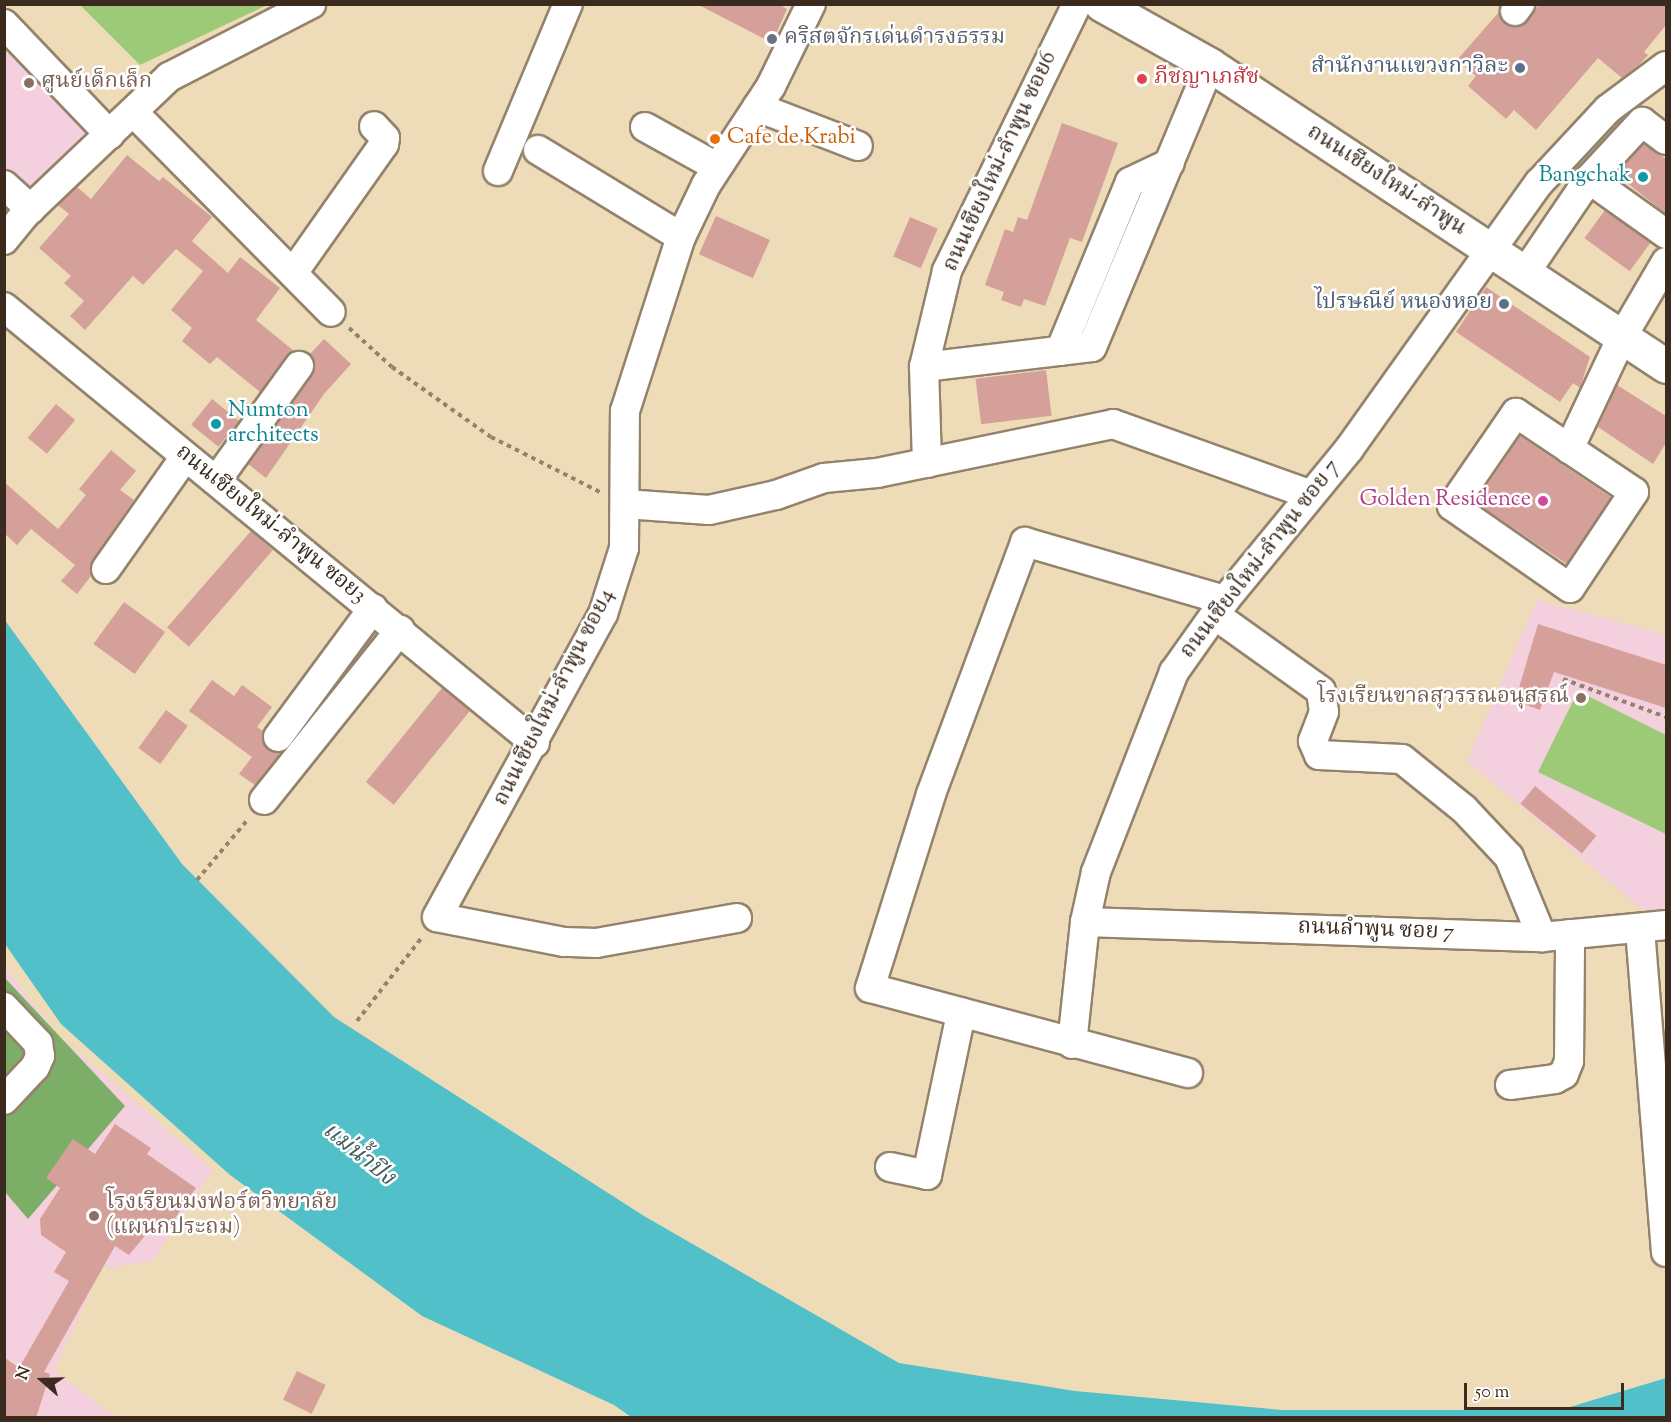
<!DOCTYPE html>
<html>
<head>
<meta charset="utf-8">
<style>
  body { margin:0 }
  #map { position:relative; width:1671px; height:1422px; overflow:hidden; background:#eedcb9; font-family:"Sorts Mill Goudy","Noto Serif Thai",serif }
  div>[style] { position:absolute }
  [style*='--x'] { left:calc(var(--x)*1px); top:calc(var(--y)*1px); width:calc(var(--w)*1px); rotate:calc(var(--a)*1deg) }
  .built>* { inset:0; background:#f4cfdd }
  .green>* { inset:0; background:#9cca77 }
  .forest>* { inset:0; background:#7dae68 }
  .water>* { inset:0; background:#52c0c9 }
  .building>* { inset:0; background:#d5a099; transform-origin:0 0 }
  .path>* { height:4px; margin-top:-2px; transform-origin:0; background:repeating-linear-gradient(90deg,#94836c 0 4.5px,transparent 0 9px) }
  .roads { filter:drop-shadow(2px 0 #94836c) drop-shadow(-2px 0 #94836c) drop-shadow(0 2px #94836c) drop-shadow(0 -2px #94836c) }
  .minor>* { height:28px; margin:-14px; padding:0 14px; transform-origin:14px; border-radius:14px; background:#fff }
  .major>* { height:33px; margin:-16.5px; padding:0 16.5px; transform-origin:16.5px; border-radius:16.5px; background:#fff }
  .dots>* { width:16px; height:16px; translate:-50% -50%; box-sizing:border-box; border:3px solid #fff; border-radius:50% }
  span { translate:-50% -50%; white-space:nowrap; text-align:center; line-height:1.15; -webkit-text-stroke:5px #fff; paint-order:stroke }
  .worship-label { font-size:22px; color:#5b616d }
  .left { translate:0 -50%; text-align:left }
  .service-label { font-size:22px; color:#4e5e75 }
  .right { translate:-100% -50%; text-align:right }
  .health-label { font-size:22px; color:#be3a42 }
  .education-label { font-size:22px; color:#785e54 }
  .food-label { font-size:22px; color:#c56008 }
  .street-label { font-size:22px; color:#3b2a1e }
  .culture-label { font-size:22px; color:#0d838f }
  .hotel-label { font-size:22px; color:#b23c85 }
  .water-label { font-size:24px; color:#435e5a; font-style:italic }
  .frame { position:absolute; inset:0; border:6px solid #3b2a1e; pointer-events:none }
  .north { position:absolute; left:12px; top:1350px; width:60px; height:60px; -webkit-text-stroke:4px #fff; paint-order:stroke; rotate:290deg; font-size:16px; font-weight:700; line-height:24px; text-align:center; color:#3b2a1e }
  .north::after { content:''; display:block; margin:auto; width:21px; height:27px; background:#3b2a1e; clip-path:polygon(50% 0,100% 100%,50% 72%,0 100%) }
  .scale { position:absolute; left:1464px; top:1383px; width:160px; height:27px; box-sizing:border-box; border:3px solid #3b2a1e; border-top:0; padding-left:8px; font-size:18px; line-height:21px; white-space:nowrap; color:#3b2a1e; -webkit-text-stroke:4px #fff; paint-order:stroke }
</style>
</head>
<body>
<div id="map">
  <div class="built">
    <div style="clip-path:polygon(5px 32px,102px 135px,5px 232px)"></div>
    <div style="clip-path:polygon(1537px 600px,1666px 635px,1666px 911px,1653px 914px,1638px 906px,1467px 761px)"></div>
    <div style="clip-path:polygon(4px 966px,56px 1033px,213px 1170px,152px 1261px,113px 1268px,103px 1265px,54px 1370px,115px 1417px,5px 1417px)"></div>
  </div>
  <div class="green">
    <div style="clip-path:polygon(80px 5px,267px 5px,140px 65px)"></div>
    <div style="clip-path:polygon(1578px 691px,1666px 735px,1666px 834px,1538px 772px)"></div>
  </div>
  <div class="forest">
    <div style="clip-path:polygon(4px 977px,125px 1106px,28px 1219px,5px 1192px)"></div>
  </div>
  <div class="water">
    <div style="clip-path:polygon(4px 619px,182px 864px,334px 1017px,644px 1216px,899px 1363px,1075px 1391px,1282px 1410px,1560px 1410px,1666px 1378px,1666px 1417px,631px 1417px,614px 1405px,422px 1316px,230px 1175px,61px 1024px,5px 944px)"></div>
  </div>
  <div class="building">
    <div style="clip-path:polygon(697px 4px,778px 4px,787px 9px,772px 43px)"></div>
    <div style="clip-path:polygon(1540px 4px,1666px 4px,1666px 25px,1644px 52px,1648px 55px,1639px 65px,1622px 78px,1598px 58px,1536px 130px,1514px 110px,1506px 119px,1468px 86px,1476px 76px,1457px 60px,1499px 12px,1506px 25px,1521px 26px)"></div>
    <div style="clip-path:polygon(1062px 123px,1118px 143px,1082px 242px,1070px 238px,1045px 306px,1024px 299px,1021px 307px,1001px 300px,1004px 292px,985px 285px,1005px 229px,1013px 232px,1018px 217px,1027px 220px)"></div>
    <div style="clip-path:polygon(1644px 144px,1666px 159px,1666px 214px,1616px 174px)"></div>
    <div style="clip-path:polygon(127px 155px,159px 181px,163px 177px,212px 217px,192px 241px,228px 273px,240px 257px,280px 288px,256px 320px,294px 351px,260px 392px,217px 357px,210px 364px,182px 341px,192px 328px,171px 310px,203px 271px,176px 249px,143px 285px,133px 276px,85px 330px,70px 316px,84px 301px,64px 283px,71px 276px,39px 248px,69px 214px,58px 205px,77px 187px,91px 199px)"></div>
    <div style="left:1605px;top:210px;width:56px;height:35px;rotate:36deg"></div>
    <div style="left:716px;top:216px;width:59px;height:42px;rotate:24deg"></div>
    <div style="left:910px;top:217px;width:30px;height:43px;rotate:23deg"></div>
    <div style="clip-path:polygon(1486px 287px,1590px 357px,1580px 388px,1573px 383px,1560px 402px,1456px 332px)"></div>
    <div style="clip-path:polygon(324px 339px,351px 364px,324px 394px,266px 478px,248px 464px,312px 376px,315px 367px,310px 354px)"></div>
    <div style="left:1046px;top:370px;width:46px;height:71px;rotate:83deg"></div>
    <div style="clip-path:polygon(1617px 385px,1666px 416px,1666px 443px,1653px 464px,1598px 427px)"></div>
    <div style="left:212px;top:399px;width:35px;height:33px;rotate:39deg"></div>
    <div style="left:56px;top:404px;width:25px;height:44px;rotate:40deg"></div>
    <div style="left:1520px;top:436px;width:110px;height:80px;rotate:34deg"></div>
    <div style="clip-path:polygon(111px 450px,136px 471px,120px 490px,134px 500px,93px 559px,91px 576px,77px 594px,61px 581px,75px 565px,31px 529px,17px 545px,4px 533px,4px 482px,58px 529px,86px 495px,79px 489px)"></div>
    <div style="left:251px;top:531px;width:29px;height:128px;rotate:41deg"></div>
    <div style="left:124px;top:602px;width:51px;height:52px;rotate:36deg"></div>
    <div style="clip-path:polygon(1538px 624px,1666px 665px,1666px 708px,1554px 672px,1540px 710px,1515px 701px)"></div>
    <div style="clip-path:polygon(212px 680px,234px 696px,242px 685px,272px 707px,257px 727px,263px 731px,263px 743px,268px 750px,281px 753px,255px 785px,239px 774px,252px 757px,189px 711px)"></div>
    <div style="left:442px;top:688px;width:36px;height:121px;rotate:39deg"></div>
    <div style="left:166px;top:710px;width:27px;height:47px;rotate:36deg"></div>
    <div style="left:1535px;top:786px;width:79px;height:23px;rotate:39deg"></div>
    <div style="clip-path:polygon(115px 1124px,151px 1148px,147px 1154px,196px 1188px,164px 1234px,153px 1226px,129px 1255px,115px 1246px,44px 1372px,50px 1374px,36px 1418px,4px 1418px,4px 1357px,19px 1368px,69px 1281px,54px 1272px,66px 1252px,41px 1235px,40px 1219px,60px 1188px,46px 1178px,73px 1139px,95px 1154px)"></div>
    <div style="left:297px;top:1371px;width:32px;height:32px;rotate:26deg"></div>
  </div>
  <div class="path">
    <div style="--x:349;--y:328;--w:58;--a:42.2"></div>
    <div style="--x:392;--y:367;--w:121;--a:35.3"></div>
    <div style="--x:491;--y:437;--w:122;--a:26.8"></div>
    <div style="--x:1563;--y:679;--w:110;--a:20.3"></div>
    <div style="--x:197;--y:880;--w:81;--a:-50"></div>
    <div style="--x:357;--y:1021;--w:108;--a:-52.2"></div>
  </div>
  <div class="roads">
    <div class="minor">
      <div style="--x:1077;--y:4;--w:297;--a:116"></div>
      <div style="--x:947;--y:271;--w:99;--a:103.5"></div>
      <div style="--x:924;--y:367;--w:169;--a:-6.8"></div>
      <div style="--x:1092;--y:347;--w:306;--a:-67.3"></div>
      <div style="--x:1515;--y:11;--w:9;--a:-54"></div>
      <div style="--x:4;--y:24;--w:153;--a:46.3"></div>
      <div style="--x:757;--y:107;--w:108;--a:21.1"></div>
      <div style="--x:133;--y:112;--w:281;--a:45.3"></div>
      <div style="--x:645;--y:127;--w:82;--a:29.1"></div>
      <div style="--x:538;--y:150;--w:167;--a:31.3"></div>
      <div style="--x:498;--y:171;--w:181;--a:-67.3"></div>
      <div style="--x:1589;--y:179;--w:95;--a:35.5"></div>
      <div style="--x:4;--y:185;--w:36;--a:42"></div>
      <div style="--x:4;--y:240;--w:33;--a:-51"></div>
      <div style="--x:25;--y:214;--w:199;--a:-43.6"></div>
      <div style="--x:169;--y:77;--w:160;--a:-27.2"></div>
      <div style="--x:293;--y:273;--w:158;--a:-54.8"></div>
      <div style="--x:384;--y:144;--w:6;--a:-81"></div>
      <div style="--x:385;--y:138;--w:16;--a:-133"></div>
      <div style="--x:1525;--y:273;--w:114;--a:-55.8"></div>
      <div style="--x:1589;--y:179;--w:78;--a:-47.1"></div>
      <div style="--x:1642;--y:122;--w:30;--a:37"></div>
      <div style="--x:4;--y:307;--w:687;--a:39.39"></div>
      <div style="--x:1060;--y:351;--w:183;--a:-67.5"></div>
      <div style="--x:1130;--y:182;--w:44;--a:-25.4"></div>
      <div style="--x:924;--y:367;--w:96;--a:88.2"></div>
      <div style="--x:1516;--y:413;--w:142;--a:33.8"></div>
      <div style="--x:1634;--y:492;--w:115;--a:123.7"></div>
      <div style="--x:1570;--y:588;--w:144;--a:-145.2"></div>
      <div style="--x:1452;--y:506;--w:113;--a:-55.5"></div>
      <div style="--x:1569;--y:449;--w:124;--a:-64.7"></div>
      <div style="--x:1622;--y:337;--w:87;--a:-59.6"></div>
      <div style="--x:216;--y:481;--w:142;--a:-54.2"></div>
      <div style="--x:625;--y:504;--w:84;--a:4.1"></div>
      <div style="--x:709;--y:510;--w:69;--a:-12.6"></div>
      <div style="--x:776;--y:495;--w:51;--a:-19.5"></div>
      <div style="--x:824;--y:478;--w:53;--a:-5.4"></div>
      <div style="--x:877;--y:473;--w:241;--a:-11.7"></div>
      <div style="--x:1113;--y:424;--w:210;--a:19.7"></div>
      <div style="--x:106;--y:569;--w:137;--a:-54.8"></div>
      <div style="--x:1215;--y:615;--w:130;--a:35.6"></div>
      <div style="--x:1321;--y:691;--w:21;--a:82"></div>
      <div style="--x:1324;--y:712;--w:31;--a:111"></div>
      <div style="--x:1313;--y:741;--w:15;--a:67"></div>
      <div style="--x:1319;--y:755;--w:83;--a:2.8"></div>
      <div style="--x:1402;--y:759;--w:80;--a:38.9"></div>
      <div style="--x:1464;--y:809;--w:66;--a:46.8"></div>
      <div style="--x:1509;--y:857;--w:87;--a:67.6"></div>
      <div style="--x:278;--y:737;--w:160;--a:-53.6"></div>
      <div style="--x:264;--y:800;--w:218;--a:-51.3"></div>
      <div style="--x:737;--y:918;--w:143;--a:169.9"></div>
      <div style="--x:596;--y:943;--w:32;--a:-178"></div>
      <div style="--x:564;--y:942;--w:129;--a:-168.9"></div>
      <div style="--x:437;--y:917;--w:345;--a:-61.3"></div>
      <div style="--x:603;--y:614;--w:69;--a:-72.3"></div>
      <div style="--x:624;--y:548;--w:137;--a:-89.6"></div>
      <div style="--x:625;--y:411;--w:183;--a:-72.2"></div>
      <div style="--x:681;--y:237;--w:58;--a:-64.3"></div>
      <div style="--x:706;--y:185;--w:118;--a:-56.7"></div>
      <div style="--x:771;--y:86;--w:91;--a:-64"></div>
      <div style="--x:1085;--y:922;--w:457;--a:1.9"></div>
      <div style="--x:1542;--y:937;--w:125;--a:-5.5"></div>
      <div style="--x:1640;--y:929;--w:324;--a:85.4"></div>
      <div style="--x:4;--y:1007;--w:50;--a:46.6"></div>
      <div style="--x:38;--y:1043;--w:13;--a:81"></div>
      <div style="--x:40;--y:1056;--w:12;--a:114"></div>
      <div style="--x:35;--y:1067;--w:45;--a:133.2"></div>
      <div style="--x:1072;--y:1044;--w:123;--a:-83.9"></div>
      <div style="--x:1085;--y:922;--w:51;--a:-77.6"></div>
      <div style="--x:1096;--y:872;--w:215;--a:-68.7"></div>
      <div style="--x:1174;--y:672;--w:88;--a:-54.7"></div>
      <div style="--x:1225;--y:600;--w:195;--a:-50.6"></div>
      <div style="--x:1349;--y:449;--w:327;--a:-54.5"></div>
      <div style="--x:1539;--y:183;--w:101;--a:-47"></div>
      <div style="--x:1608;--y:109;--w:72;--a:-36.6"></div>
      <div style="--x:1188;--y:1073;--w:329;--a:-165"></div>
      <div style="--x:870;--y:988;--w:203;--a:-72.5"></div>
      <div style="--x:931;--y:794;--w:269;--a:-69.5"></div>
      <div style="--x:1025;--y:542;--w:208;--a:16.2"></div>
      <div style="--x:1510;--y:1085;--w:45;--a:-7.6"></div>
      <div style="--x:1555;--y:1079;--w:10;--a:-29"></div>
      <div style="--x:1564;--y:1074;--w:14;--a:-69"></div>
      <div style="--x:1569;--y:1061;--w:127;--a:-89.5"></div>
      <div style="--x:890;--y:1167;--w:38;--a:12"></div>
      <div style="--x:927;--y:1175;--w:166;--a:-78.1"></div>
    </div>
    <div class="major">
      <div style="--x:1101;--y:4;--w:125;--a:29.2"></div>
      <div style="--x:1210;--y:65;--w:546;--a:33.43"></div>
    </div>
  </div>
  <div class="dots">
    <div style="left:772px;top:39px;background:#6b7280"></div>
    <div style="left:1520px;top:68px;background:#5c6f8a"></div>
    <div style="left:1142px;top:79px;background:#e0444e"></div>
    <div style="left:29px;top:83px;background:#8d6e63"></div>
    <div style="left:715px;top:139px;background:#e8710a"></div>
    <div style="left:1643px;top:177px;background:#0f9aa8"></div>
    <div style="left:1504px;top:304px;background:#5c6f8a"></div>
    <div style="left:216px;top:424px;background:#0f9aa8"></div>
    <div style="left:1543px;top:501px;background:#d1479c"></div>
    <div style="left:1581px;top:698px;background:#8d6e63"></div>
    <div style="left:94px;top:1216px;background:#8d6e63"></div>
  </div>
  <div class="worship-label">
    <span class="left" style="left:784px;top:39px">คริสตจักรเด่นดำรงธรรม</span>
  </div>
  <div class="service-label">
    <span class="right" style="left:1508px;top:68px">สำนักงานแขวงกาวิละ</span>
    <span class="right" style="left:1492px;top:304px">ไปรษณีย์ หนองหอย</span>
  </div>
  <div class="health-label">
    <span class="left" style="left:1154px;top:79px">ภีชญาเภสัช</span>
  </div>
  <div class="education-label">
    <span class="left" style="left:41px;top:83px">ศูนย์เด็กเล็ก</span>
    <span class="right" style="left:1569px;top:698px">โรงเรียนขาลสุวรรณอนุสรณ์</span>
    <span class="left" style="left:106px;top:1216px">โรงเรียนมงฟอร์ตวิทยาลัย<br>(แผนกประถม)</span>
  </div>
  <div class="food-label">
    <span class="left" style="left:727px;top:139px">Cafe de Krabi</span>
  </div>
  <div class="street-label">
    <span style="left:1001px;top:162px;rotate:-65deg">ถนนเชียงใหม่-ลำพูน ซอย6</span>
    <span style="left:1386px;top:181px;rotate:33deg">ถนนเชียงใหม่-ลำพูน</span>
    <span style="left:270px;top:525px;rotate:39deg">ถนนเชียงใหม่-ลำพูน ซอย3</span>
    <span style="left:1261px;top:560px;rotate:-52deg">ถนนเชียงใหม่-ลำพูน ซอย 7</span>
    <span style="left:555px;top:698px;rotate:-63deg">ถนนเชียงใหม่-ลำพูน ซอย4</span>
    <span style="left:1376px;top:931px;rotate:2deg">ถนนลำพูน ซอย 7</span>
  </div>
  <div class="culture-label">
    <span class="right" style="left:1631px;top:177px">Bangchak</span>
    <span class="left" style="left:228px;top:424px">Numton<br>architects</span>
  </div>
  <div class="hotel-label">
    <span class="right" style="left:1531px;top:501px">Golden Residence</span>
  </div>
  <div class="water-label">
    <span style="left:358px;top:1155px;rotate:39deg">แม่น้ำปิง</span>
  </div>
  <div class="frame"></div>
  <div class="north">N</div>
  <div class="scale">50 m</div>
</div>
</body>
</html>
